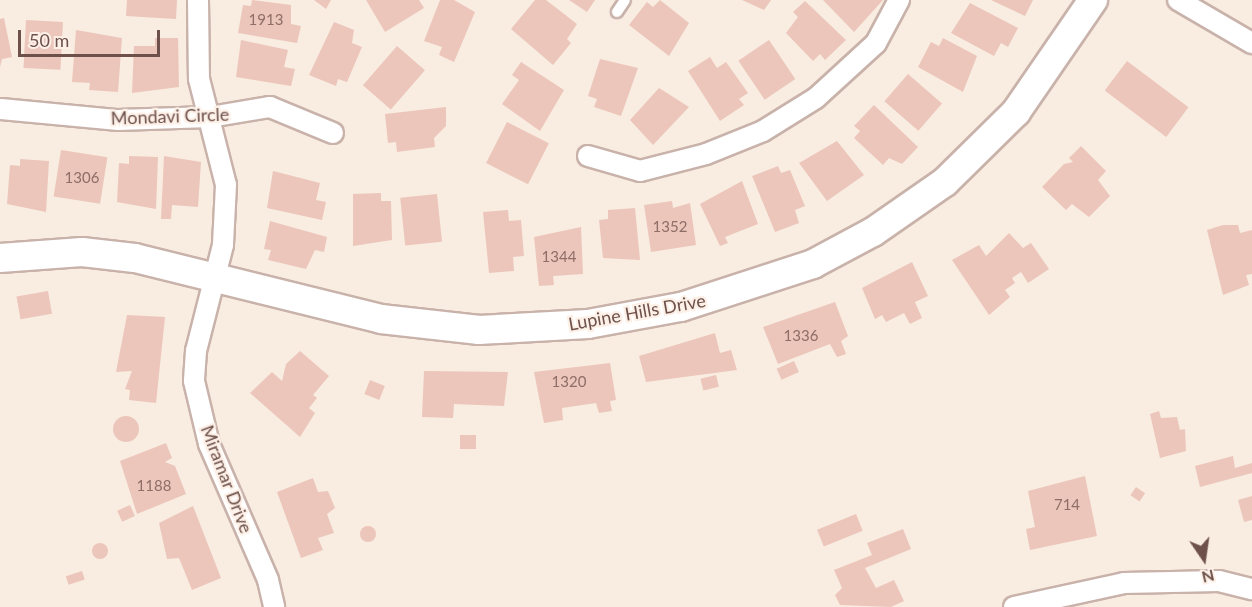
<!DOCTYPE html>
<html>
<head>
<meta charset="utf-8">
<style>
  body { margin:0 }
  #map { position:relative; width:1252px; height:607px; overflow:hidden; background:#f9ece1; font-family:Lato,sans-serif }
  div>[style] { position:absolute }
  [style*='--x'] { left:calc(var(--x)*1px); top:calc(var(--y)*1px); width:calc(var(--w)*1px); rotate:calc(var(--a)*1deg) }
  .building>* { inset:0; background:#ecc6bb; transform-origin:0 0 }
  .round { border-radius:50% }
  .roads { filter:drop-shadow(2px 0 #c8b2aa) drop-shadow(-2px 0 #c8b2aa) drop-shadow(0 2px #c8b2aa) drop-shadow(0 -2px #c8b2aa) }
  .lane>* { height:10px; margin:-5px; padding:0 5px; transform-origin:5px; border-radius:5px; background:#fff }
  .street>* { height:20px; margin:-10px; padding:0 10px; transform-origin:10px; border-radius:10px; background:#fff }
  .secondary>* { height:28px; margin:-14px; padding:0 14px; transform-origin:14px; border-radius:14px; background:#fff }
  span { translate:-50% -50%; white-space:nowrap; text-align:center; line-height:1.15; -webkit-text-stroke:4.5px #fdf0e7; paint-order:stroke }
  .number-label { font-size:15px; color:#8e6e67 }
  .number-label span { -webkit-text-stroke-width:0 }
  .street-label { font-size:18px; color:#6e514b }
  .north { position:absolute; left:1174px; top:529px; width:60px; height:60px; -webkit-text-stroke:4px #fdf0e7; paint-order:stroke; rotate:167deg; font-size:16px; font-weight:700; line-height:24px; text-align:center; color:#6e514b }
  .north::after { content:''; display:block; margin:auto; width:21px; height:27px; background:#6e514b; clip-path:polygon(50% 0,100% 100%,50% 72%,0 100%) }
  .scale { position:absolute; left:18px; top:30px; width:142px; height:27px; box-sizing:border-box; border:3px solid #6e514b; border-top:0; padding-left:8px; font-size:18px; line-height:21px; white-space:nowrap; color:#6e514b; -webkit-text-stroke:4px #fdf0e7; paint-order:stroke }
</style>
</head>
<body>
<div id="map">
  <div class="building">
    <div style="clip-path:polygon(127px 0,177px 0,176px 19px,126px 16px)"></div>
    <div style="clip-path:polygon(252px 0,291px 5px,291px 24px,301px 26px,297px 43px,238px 33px,243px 5px,251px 6px)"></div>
    <div style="clip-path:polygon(314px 0,331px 0,326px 9px)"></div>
    <div style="clip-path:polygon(366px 0,419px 0,424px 8px,385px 32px)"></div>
    <div style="clip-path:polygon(440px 0,454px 0,475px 12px,454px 62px,439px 55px,442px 47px,424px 41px)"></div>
    <div style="clip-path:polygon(535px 0,546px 0,577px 24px,567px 39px,571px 43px,553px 65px,511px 29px)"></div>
    <div style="clip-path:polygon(569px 0,595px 0,587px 12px)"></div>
    <div style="clip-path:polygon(660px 0,689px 23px,669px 56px,629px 25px,647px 2px,653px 7px)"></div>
    <div style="clip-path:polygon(742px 0,771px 0,764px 10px)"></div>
    <div style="clip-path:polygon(823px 0,883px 0,854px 32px)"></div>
    <div style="clip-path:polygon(991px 0,1033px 0,1025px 16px)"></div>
    <div style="clip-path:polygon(805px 1px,846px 40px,825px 60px,820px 54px,813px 61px,786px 33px,798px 17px,793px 12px)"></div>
    <div style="clip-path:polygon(970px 3px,1018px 28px,1008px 47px,1001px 43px,994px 56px,951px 33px)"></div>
    <div style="clip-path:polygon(4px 18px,12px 57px,2px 59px,0 67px,0 19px)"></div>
    <div style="left:26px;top:20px;width:37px;height:48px;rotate:3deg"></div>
    <div style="clip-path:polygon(334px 22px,354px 30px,352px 43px,362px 47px,347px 82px,338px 79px,336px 86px,309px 75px)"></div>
    <div style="clip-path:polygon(76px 30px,122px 38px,118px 92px,89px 90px,90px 83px,72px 82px)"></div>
    <div style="clip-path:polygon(155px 38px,178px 38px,179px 87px,132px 93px,134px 46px,155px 46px)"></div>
    <div style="clip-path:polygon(943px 38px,977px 56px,963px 92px,918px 67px,931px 42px,939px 46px)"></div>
    <div style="clip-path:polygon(241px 40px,288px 50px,284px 67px,295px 69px,291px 86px,236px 77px)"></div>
    <div style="left:769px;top:40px;width:47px;height:37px;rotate:56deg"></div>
    <div style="left:397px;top:46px;width:37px;height:52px;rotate:41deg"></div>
    <div style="clip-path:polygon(710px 57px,717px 68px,726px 62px,748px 93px,739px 99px,744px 105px,720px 121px,688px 71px)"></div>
    <div style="clip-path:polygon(600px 59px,638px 68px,621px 116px,594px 107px,597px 99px,588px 96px)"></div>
    <div style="left:1127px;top:61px;width:77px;height:37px;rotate:37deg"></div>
    <div style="clip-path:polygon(521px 62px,564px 90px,540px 131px,502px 104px,519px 80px,512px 75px)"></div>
    <div style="left:908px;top:74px;width:45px;height:36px;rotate:41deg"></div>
    <div style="clip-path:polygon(659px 88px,689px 107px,653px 145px,630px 120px)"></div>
    <div style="clip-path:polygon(874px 105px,918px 147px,902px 164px,889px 158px,883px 165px,854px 138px,860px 131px,854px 126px)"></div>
    <div style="clip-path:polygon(446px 107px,446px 126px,434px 138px,435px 147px,397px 152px,396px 142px,388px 143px,385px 114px)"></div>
    <div style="left:507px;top:122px;width:47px;height:46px;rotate:27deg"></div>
    <div style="clip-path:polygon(837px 141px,864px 175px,827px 201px,799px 163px)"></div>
    <div style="clip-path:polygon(1081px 146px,1106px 171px,1098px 180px,1110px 196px,1089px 217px,1072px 204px,1066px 210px,1042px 187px,1064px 164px,1073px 162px,1069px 158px)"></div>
    <div style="left:61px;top:150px;width:47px;height:47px;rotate:9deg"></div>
    <div style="clip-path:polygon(129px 156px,158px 157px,156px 209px,117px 202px,119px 163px,129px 164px)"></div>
    <div style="clip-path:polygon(164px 156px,201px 162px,198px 207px,172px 205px,171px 219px,161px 219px)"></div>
    <div style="clip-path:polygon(20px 159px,49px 161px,46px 212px,7px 204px,10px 165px,20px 166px)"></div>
    <div style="clip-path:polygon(778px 166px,781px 173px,790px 170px,805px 206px,795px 210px,799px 223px,775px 232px,752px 176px)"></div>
    <div style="clip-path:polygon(273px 171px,320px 183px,316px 200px,326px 202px,322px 220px,267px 208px)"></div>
    <div style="clip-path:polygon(742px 181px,758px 224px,725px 237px,728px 243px,720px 246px,700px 204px)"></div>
    <div style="clip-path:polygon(381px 193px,381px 201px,391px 201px,392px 240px,353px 246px,353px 194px)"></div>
    <div style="left:437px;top:194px;width:48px;height:37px;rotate:84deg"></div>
    <div style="clip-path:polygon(672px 201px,673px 208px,690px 203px,696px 245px,651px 252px,644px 205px)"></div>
    <div style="clip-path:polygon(635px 208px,640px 260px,603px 258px,599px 220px,608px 219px,608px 210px)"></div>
    <div style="clip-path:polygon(508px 210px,509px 221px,521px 220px,524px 256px,513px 257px,514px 271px,489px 273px,483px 212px)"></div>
    <div style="clip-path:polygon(270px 221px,327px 237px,324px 252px,315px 250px,306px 269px,268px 260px,271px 250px,264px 249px)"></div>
    <div style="clip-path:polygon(1223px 225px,1238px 225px,1240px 233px,1252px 230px,1252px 274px,1246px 275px,1249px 285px,1223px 295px,1207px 230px)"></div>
    <div style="clip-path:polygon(581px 227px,583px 274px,553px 276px,554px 285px,539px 286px,534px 237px)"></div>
    <div style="clip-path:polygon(1009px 233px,1023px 248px,1031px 243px,1049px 269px,1028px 283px,1021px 272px,1012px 278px,1015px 283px,1005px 290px,1010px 297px,989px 315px,952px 260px,979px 245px,986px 256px)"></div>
    <div style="clip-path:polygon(912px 262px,928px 296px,915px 302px,922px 318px,910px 324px,904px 313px,886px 322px,882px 315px,875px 319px,862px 288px)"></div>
    <div style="left:48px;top:291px;width:23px;height:32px;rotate:80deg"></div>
    <div style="clip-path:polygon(835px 302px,848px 336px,841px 341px,846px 354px,837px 357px,830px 344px,778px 364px,763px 327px)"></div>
    <div style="clip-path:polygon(127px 315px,165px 317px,156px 403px,129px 400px,130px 390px,125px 389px,132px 371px,116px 372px)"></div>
    <div style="clip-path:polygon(715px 333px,720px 353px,731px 350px,737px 370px,646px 382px,639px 356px)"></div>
    <div style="clip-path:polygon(300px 351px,329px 376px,313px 395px,317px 398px,309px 408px,315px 413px,300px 437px,250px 393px,272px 372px,282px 381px,286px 364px)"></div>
    <div style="left:794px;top:361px;width:12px;height:19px;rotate:66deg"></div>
    <div style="clip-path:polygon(610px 363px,616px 400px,610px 401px,612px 411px,599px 413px,596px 403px,562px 408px,563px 420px,544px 423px,534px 372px)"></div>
    <div style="clip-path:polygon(424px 371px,508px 372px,504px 406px,454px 404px,453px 418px,422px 417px)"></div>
    <div style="left:716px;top:375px;width:12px;height:16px;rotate:76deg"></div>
    <div style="left:370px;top:380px;width:16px;height:15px;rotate:22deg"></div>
    <div style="clip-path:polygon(1159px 411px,1161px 418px,1177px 417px,1180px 430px,1185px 429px,1186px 451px,1160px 458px,1150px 414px)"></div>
    <div class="round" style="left:113px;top:416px;width:26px;height:26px"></div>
    <div style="left:460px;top:435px;width:16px;height:14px"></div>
    <div style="clip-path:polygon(166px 443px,172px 458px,165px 462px,175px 466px,186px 494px,137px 514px,120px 461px)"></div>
    <div style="clip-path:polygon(1233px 456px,1235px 468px,1252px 463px,1252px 473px,1200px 487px,1195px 466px)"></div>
    <div style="clip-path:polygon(1085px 476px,1097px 536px,1030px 550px,1026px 529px,1035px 527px,1028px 491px)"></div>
    <div style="clip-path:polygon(313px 478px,318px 492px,328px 491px,335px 508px,327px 514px,334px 533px,318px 538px,323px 550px,301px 558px,277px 492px)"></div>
    <div style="left:1136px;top:487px;width:11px;height:10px;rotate:34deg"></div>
    <div style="clip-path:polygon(1252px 496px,1252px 520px,1244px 522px,1238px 500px)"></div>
    <div style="left:130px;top:505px;width:12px;height:14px;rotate:66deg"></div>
    <div style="clip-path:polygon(193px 506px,221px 578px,192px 590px,179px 558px,167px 559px,159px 523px)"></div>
    <div style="left:856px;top:514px;width:18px;height:42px;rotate:68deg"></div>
    <div class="round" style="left:360px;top:526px;width:16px;height:16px"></div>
    <div style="clip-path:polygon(903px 529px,911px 549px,865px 568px,876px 588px,894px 580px,904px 601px,891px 607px,840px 605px,835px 595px,842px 588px,834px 570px,872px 555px,867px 543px)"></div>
    <div class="round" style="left:92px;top:543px;width:16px;height:16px"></div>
    <div style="left:82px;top:571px;width:9px;height:17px;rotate:72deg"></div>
  </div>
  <div class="roads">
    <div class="lane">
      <div style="--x:617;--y:12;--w:14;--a:-56"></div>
    </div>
    <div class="street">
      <div style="--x:198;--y:0;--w:79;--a:89.3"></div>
      <div style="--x:199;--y:79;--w:109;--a:75.7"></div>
      <div style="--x:226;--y:185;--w:60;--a:92.9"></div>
      <div style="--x:223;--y:245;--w:109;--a:104.3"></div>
      <div style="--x:196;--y:351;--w:30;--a:94"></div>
      <div style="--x:194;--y:381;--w:65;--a:76.6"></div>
      <div style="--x:209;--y:444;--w:148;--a:66.5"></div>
      <div style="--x:268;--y:580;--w:28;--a:77"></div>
      <div style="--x:1178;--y:0;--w:86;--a:30.2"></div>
      <div style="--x:1;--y:109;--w:118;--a:5.4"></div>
      <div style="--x:118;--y:120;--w:92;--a:-1.9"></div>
      <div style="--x:210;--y:117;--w:61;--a:-9.5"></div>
      <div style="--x:270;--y:107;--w:68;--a:22.4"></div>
      <div style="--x:588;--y:156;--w:54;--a:16.1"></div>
      <div style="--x:640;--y:171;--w:68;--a:-14.4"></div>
      <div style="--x:706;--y:154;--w:61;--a:-22"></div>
      <div style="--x:763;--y:131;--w:62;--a:-31.9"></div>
      <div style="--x:816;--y:98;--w:81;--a:-42.5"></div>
      <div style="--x:876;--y:43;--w:49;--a:-61.9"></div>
      <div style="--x:1014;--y:607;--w:113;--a:-12.3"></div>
      <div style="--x:1124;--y:583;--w:95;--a:-1.2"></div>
      <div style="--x:1219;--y:581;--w:34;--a:14"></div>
    </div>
    <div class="secondary">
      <div style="--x:0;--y:258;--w:82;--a:-4.2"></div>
      <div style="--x:82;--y:252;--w:53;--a:6.5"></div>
      <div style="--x:135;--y:258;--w:253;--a:13.9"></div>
      <div style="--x:381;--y:319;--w:99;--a:6.4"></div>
      <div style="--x:479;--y:330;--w:109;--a:-3.2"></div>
      <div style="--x:588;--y:324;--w:95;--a:-10.4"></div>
      <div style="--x:681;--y:307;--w:139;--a:-18"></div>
      <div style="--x:813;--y:264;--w:68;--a:-28.1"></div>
      <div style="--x:873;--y:232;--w:88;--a:-34.8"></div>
      <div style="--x:945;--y:182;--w:100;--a:-44.6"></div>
      <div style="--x:1016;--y:112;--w:136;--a:-55.5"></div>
    </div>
  </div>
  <div class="number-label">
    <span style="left:266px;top:20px">1913</span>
    <span style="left:82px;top:178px">1306</span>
    <span style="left:670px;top:227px">1352</span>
    <span style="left:559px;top:257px">1344</span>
    <span style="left:801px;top:336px">1336</span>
    <span style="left:569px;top:382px">1320</span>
    <span style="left:154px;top:486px">1188</span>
    <span style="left:1067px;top:505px">714</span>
  </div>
  <div class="street-label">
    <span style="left:170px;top:116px;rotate:-2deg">Mondavi Circle</span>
    <span style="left:637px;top:312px;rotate:-10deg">Lupine Hills Drive</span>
    <span style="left:227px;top:479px;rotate:69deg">Miramar Drive</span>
  </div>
  <div class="north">N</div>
  <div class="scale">50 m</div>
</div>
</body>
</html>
